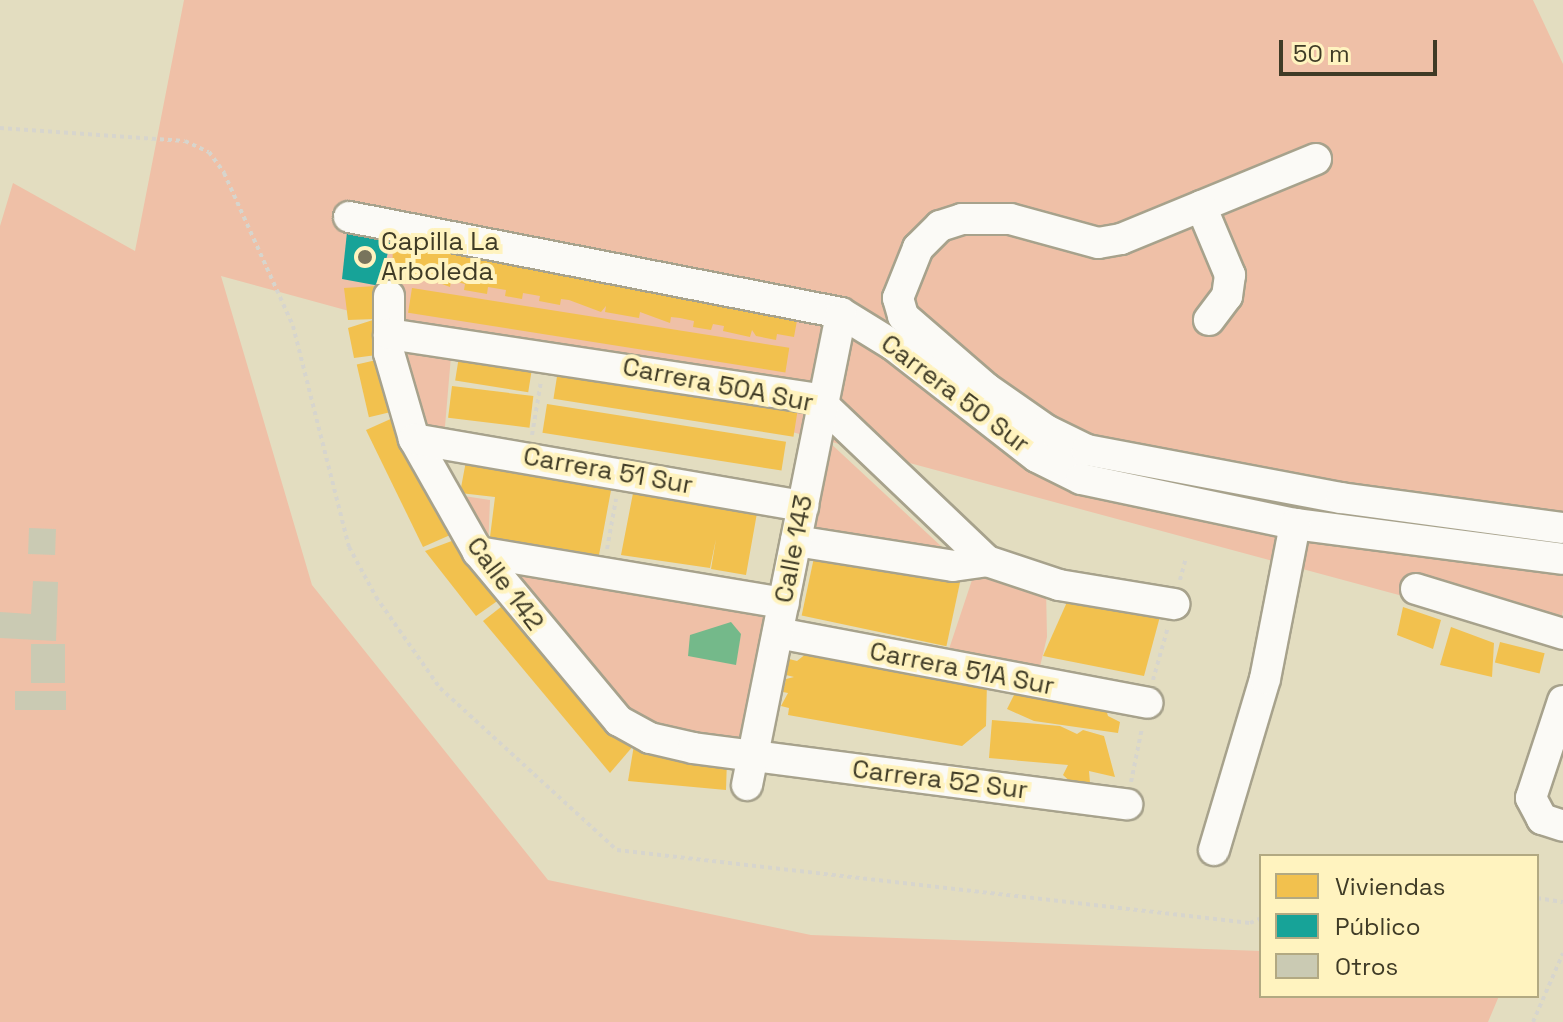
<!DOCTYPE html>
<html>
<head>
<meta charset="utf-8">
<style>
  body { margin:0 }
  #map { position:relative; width:1563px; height:1022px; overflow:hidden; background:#e3ddc0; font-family:"Space Grotesk",sans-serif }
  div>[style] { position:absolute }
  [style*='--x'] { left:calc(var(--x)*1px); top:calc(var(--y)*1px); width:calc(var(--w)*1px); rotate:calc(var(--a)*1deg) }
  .green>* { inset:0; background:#efc0a7 }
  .water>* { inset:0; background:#74b98a }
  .homes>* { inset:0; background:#f2c14e; transform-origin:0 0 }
  .public>* { inset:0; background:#17a398 }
  .building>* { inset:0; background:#cacab3; transform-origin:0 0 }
  .path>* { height:4px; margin-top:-2px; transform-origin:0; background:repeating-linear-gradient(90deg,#d7d5cd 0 4px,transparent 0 8px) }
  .roads { filter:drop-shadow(2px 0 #a7a28c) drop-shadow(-2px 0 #a7a28c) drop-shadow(0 2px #a7a28c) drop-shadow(0 -2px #a7a28c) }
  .minor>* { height:30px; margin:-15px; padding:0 15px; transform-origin:15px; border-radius:15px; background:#fbfaf6 }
  .dots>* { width:22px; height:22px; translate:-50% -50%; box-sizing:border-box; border:4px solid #fff3bf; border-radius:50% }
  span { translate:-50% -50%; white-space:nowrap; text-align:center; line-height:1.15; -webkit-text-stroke:8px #fff3bf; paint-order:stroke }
  .poi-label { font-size:26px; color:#3f3b26 }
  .left { translate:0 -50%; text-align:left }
  .street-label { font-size:26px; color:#3f3b26 }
  .legend { position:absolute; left:1259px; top:854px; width:280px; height:144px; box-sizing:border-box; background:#fff3bf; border:2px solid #b2a982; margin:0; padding:10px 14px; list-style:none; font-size:24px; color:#3f3b26 }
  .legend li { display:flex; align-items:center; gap:16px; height:40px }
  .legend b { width:40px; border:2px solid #b2a982 }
  .scale { position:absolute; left:1279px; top:40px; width:158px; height:36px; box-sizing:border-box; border:4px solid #3f3b26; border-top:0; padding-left:10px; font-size:24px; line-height:28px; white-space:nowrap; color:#3f3b26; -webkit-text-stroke:6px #fff3bf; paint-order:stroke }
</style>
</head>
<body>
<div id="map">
  <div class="green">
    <div style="clip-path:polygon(184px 0,1533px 0,1563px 64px,1563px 610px,1558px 638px,828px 441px,957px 561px,798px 532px,814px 438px,221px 276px,312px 585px,548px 880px,811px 935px,1261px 951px,1261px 996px,1499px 996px,1488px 1022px,0 1022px,0 226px,13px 183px,135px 251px)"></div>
    <div style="clip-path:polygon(401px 348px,451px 356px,444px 438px,418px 430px)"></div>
    <div style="clip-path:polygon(451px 494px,490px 500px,488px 550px)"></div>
    <div style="clip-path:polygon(519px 570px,765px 611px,742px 748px,615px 709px,508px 586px)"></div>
    <div style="clip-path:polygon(975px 571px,1046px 589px,1047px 637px,1038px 675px,947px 655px)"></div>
  </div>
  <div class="water">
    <div style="clip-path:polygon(731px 622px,741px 634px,736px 665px,688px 656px,690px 635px)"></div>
  </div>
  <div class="homes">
    <div style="clip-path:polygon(393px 244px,798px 315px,794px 337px,777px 334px,776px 340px,756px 336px,752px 330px,750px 337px,723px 331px,724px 326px,713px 324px,711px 330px,693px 327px,694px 321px,680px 318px,671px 317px,670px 323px,640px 312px,639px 318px,605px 312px,606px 306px,601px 312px,569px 300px,561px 299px,560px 305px,539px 301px,540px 296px,523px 293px,522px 299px,505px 296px,506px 290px,488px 287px,487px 294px,464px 290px,465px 284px,457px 282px,451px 281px,450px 287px,421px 276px,413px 275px,412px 281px,392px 278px)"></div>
    <div style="clip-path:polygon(376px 286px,384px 354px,354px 358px,348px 328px,376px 319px,348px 320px,344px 288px)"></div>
    <div style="left:412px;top:288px;width:382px;height:25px;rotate:9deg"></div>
    <div style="left:460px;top:350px;width:74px;height:31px;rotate:9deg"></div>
    <div style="left:385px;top:358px;width:54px;height:29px;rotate:77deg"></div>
    <div style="left:558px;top:370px;width:243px;height:29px;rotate:9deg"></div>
    <div style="left:452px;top:386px;width:82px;height:32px;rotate:7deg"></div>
    <div style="left:547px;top:404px;width:242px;height:29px;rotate:9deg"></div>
    <div style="clip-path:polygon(395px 417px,457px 532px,423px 547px,366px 430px)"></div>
    <div style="clip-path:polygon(466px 461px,612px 485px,599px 555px,490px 537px,495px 497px,460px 493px)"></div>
    <div style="clip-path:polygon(634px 488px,757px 513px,746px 575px,711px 569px,716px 539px,710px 568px,621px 555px)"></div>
    <div style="clip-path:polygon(457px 539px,503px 597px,476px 616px,425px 551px)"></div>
    <div style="left:816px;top:548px;width:148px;height:69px;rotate:12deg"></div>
    <div style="clip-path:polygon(1067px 602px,1162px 609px,1144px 676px,1043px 656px)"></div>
    <div style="clip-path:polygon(506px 603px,634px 745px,610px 773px,483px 621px)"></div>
    <div style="clip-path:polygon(1403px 607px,1441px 620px,1433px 649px,1397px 635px)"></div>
    <div style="clip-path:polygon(1451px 627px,1494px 643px,1492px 677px,1440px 665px)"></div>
    <div style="left:1500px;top:642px;width:46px;height:21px;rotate:14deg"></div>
    <div style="clip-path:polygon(807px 653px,987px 681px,986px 726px,962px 746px,788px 715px,789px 708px,781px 706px,788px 693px,783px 692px,786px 679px,794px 677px,786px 675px,789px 659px,797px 661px)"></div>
    <div style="clip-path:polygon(1016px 691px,1103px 700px,1108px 716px,1120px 722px,1118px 733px,1034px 721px,1007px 709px)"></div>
    <div style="clip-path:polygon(992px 720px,1060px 726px,1077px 734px,1083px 730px,1104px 736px,1115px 777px,1089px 771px,1090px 783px,1074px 785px,1063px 775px,1068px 765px,989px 758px)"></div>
    <div style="clip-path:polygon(634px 745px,727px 759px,726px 790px,628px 781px)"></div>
  </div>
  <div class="public">
    <div style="clip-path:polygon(348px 223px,392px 235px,380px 286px,342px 279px)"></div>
  </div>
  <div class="building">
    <div style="left:29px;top:528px;width:27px;height:26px;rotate:2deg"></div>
    <div style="clip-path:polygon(33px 581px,58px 582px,56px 641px,0 638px,0 612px,31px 614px)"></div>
    <div style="left:31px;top:644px;width:34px;height:39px"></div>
    <div style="left:15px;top:691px;width:51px;height:19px"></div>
  </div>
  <div class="path">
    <div style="--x:0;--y:128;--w:185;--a:4"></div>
    <div style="--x:185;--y:141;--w:26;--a:25"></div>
    <div style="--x:209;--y:152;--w:26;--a:54"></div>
    <div style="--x:224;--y:173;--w:168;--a:65.7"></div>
    <div style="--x:293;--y:326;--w:228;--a:75.8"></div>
    <div style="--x:349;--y:547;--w:57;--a:61.6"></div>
    <div style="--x:376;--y:597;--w:111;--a:54.9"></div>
    <div style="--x:440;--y:688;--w:240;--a:42.5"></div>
    <div style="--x:617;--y:850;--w:637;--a:6.58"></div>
    <div style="--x:1250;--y:923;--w:12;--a:-24"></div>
    <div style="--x:532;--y:435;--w:55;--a:-80.5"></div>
    <div style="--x:607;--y:549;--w:51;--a:-79.8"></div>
    <div style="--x:1180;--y:580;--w:23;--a:-75"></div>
    <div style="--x:1153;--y:680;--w:55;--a:-74.2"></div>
    <div style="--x:1131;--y:782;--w:55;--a:-78.5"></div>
    <div style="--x:1537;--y:898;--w:26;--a:9"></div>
    <div style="--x:1533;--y:1022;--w:75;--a:-66.5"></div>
  </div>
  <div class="roads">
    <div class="minor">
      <div style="--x:1316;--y:159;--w:211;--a:157.7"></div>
      <div style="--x:1121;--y:239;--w:23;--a:170"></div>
      <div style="--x:1098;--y:243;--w:91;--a:-164.7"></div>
      <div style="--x:1010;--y:219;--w:48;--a:180"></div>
      <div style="--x:962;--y:219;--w:23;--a:162"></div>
      <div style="--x:940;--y:226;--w:31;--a:135"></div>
      <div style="--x:918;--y:248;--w:54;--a:111.8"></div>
      <div style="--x:898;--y:298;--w:19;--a:74"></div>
      <div style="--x:903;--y:316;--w:110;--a:40.9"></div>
      <div style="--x:986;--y:388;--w:73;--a:35"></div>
      <div style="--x:1046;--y:430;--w:46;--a:26"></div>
      <div style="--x:1087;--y:450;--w:258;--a:10.7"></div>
      <div style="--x:1341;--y:498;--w:224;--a:7.7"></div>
      <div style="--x:1201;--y:206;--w:75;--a:67.2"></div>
      <div style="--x:1230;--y:275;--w:21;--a:98"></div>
      <div style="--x:1227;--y:296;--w:30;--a:127"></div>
      <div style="--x:349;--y:217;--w:501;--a:11.04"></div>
      <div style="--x:841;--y:313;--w:61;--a:31.6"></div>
      <div style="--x:893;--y:345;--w:182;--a:37.9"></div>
      <div style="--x:1037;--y:457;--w:49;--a:26.6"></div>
      <div style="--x:1081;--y:479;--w:219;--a:11.9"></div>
      <div style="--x:1295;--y:524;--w:270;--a:7.4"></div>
      <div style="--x:389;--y:296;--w:57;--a:90"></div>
      <div style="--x:389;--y:353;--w:90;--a:73.8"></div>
      <div style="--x:414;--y:439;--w:130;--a:60.5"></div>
      <div style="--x:478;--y:552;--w:220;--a:50.2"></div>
      <div style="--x:619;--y:721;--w:35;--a:29"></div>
      <div style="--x:650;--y:738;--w:44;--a:13.1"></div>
      <div style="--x:693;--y:748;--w:438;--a:7.4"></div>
      <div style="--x:389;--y:334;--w:433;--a:8.6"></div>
      <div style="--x:817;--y:399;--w:235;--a:43.6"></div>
      <div style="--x:414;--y:439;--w:395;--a:9.8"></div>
      <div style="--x:796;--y:541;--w:159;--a:9"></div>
      <div style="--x:953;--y:566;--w:34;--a:-8"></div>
      <div style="--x:987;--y:561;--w:76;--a:18.4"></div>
      <div style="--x:1059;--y:585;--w:117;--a:9.4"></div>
      <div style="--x:478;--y:552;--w:310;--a:9.5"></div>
      <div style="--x:1416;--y:589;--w:154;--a:17"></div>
      <div style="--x:778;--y:633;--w:376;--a:10.7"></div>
      <div style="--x:1563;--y:701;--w:102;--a:108.3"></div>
      <div style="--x:1531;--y:798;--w:24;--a:62"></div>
      <div style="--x:1542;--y:819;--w:22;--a:18"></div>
      <div style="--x:747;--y:785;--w:481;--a:-78.7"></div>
      <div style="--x:1214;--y:850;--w:178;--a:-73.4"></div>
      <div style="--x:1265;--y:679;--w:158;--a:-79"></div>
    </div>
  </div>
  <div class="dots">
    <div style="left:365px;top:257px;background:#78745c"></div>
  </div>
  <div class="poi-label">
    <span class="left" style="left:381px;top:257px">Capilla La<br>Arboleda</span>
  </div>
  <div class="street-label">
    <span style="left:718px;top:385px;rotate:11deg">Carrera 50A Sur</span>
    <span style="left:955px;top:394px;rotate:37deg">Carrera 50 Sur</span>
    <span style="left:608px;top:471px;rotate:10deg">Carrera 51 Sur</span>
    <span style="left:794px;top:549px;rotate:-79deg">Calle 143</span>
    <span style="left:505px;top:584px;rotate:53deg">Calle 142</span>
    <span style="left:962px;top:669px;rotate:11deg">Carrera 51A Sur</span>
    <span style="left:940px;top:780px;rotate:7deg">Carrera 52 Sur</span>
  </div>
  <ul class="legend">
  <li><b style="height:22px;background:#f2c14e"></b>Viviendas</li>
  <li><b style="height:22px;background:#17a398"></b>Público</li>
  <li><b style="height:22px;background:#cacab3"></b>Otros</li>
  </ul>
  <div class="scale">50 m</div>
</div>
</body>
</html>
